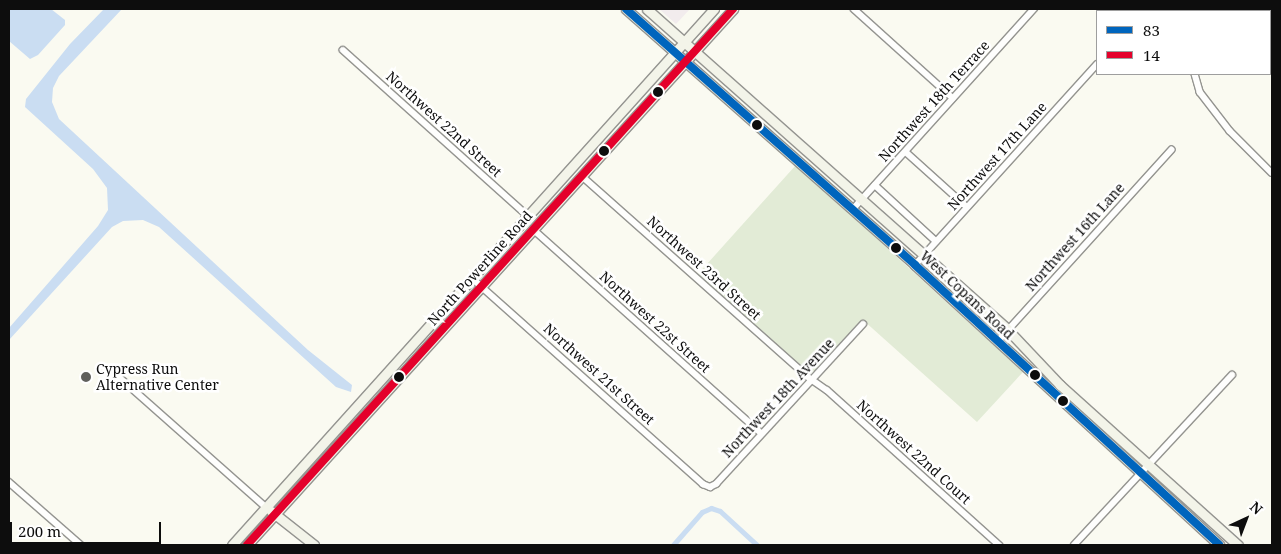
<!DOCTYPE html>
<html>
<head>
<meta charset="utf-8">
<style>
  body { margin:0 }
  #map { position:relative; width:1281px; height:554px; overflow:hidden; background:#fafaf1; font-family:"Noto Serif",serif }
  div>[style] { position:absolute }
  [style*='--x'] { left:calc(var(--x)*1px); top:calc(var(--y)*1px); width:calc(var(--w)*1px); rotate:calc(var(--a)*1deg) }
  .industrial>* { inset:0; background:#f2eced }
  .green>* { inset:0; background:#dff0d2 }
  .cemetery>* { inset:0; background:#e2ebd6 }
  .water>* { inset:0; background:#caddf2 }
  .canal>* { height:5px; margin:-2.5px; padding:0 2.5px; transform-origin:2.5px; border-radius:2.5px; background:#caddf2 }
  .roads { filter:drop-shadow(1px 0 #949490) drop-shadow(-1px 0 #949490) drop-shadow(0 1px #949490) drop-shadow(0 -1px #949490) }
  .street>* { height:5.5px; margin:-2.75px; padding:0 2.75px; transform-origin:2.75px; border-radius:2.75px; background:#fefefd }
  .secondary>* { height:9px; margin:-4.5px; padding:0 4.5px; transform-origin:4.5px; border-radius:4.5px; background:#f3f4e9 }
  .bus-1>* { height:8px; margin:-4px; padding:0 4px; transform-origin:4px; border-radius:4px; background:#0065bd }
  .bus-2>* { height:8px; margin:-4px; padding:0 4px; transform-origin:4px; border-radius:4px; background:#e4002b }
  .dots>* { width:14px; height:14px; translate:-50% -50%; box-sizing:border-box; border:2px solid #fff; border-radius:50% }
  span { translate:-50% -50%; white-space:nowrap; text-align:center; line-height:1.15; -webkit-text-stroke:5px #fff; paint-order:stroke }
  .street-label { font-size:14px; color:#0d0d0d }
  .poi-label { font-size:14px; color:#0d0d0d }
  .left { translate:0 -50%; text-align:left }
  .frame { position:absolute; inset:0; border:10px solid #0d0d0d; pointer-events:none }
  .legend { position:absolute; left:1096px; top:10px; width:175px; height:65px; box-sizing:border-box; background:#fff; border:1px solid #9e9e9e; margin:0; padding:6px 9px; list-style:none; font-size:15px; color:#0d0d0d }
  .legend li { display:flex; align-items:center; gap:10px; height:25px }
  .legend b { width:25px; border:1px solid #9e9e9e }
  .north { position:absolute; left:1221px; top:494px; width:50px; height:50px; -webkit-text-stroke:4px #fff; paint-order:stroke; rotate:43deg; font-size:14px; font-weight:700; line-height:20px; text-align:center; color:#0d0d0d }
  .north::after { content:''; display:block; margin:auto; width:18px; height:22px; background:#0d0d0d; clip-path:polygon(50% 0,100% 100%,50% 72%,0 100%) }
  .scale { position:absolute; left:10px; top:522px; width:151px; height:22px; box-sizing:border-box; border:2px solid #0d0d0d; border-top:0; padding-left:6px; font-size:15px; line-height:18px; white-space:nowrap; color:#0d0d0d; -webkit-text-stroke:4px #fff; paint-order:stroke }
</style>
</head>
<body>
<div id="map">
  <div class="industrial">
    <div style="clip-path:polygon(659px 9px,690px 9px,676px 24px)"></div>
  </div>
  <div class="green">
    <div style="clip-path:polygon(1190px 9px,1257px 9px,1254px 11px)"></div>
  </div>
  <div class="cemetery">
    <div style="clip-path:polygon(796px 165px,1023px 372px,977px 422px,863px 320px,812px 377px,698px 274px)"></div>
  </div>
  <div class="water">
    <div style="clip-path:polygon(9px 9px,51px 9px,65px 20px,65px 25px,38px 55px,30px 59px,9px 41px)"></div>
    <div style="clip-path:polygon(104px 9px,122px 9px,59px 76px,53px 88px,52px 102px,59px 119px,308px 350px,352px 385px,351px 392px,336px 387px,159px 227px,143px 220px,123px 221px,112px 227px,9px 340px,9px 328px,98px 226px,108px 210px,107px 188px,93px 169px,25px 107px,26px 99px,70px 44px)"></div>
  </div>
  <div class="canal">
    <div style="--x:673;--y:545;--w:44;--a:-48.7"></div>
    <div style="--x:702;--y:512;--w:10;--a:-24"></div>
    <div style="--x:711;--y:508;--w:9;--a:18"></div>
    <div style="--x:720;--y:511;--w:50;--a:42.6"></div>
  </div>
  <div class="roads">
    <div class="street">
      <div style="--x:854;--y:9;--w:133;--a:42"></div>
      <div style="--x:1254;--y:11;--w:4;--a:-34"></div>
      <div style="--x:343;--y:50;--w:247;--a:41.9"></div>
      <div style="--x:1195;--y:74;--w:19;--a:74"></div>
      <div style="--x:1200;--y:92;--w:49;--a:52.4"></div>
      <div style="--x:1230;--y:131;--w:59;--a:45"></div>
      <div style="--x:906;--y:152;--w:82;--a:42"></div>
      <div style="--x:582;--y:176;--w:306;--a:41.6"></div>
      <div style="--x:811;--y:379;--w:19;--a:35"></div>
      <div style="--x:827;--y:390;--w:232;--a:42"></div>
      <div style="--x:875;--y:185;--w:83;--a:42.6"></div>
      <div style="--x:853;--y:209;--w:270;--a:-47.9"></div>
      <div style="--x:533;--y:229;--w:306;--a:41.8"></div>
      <div style="--x:915;--y:265;--w:271;--a:-47.8"></div>
      <div style="--x:472;--y:278;--w:310;--a:41.7"></div>
      <div style="--x:703;--y:484;--w:8;--a:23"></div>
      <div style="--x:710;--y:487;--w:7;--a:-27"></div>
      <div style="--x:716;--y:484;--w:217;--a:-47.4"></div>
      <div style="--x:998;--y:341;--w:258;--a:-47.8"></div>
      <div style="--x:119;--y:377;--w:196;--a:41.5"></div>
      <div style="--x:9;--y:482;--w:96;--a:41.2"></div>
      <div style="--x:1074;--y:545;--w:232;--a:-47.1"></div>
    </div>
    <div class="secondary">
      <div style="--x:626;--y:9;--w:386;--a:41.5"></div>
      <div style="--x:915;--y:265;--w:413;--a:42.6"></div>
      <div style="--x:647;--y:9;--w:483;--a:41.6"></div>
      <div style="--x:1008;--y:330;--w:76;--a:46.6"></div>
      <div style="--x:1060;--y:385;--w:239;--a:42"></div>
      <div style="--x:271;--y:511;--w:55;--a:38.3"></div>
      <div style="--x:232;--y:545;--w:721;--a:-48.04"></div>
      <div style="--x:247;--y:545;--w:724;--a:-47.8"></div>
    </div>
  </div>
  <div class="bus-1">
    <div style="--x:626;--y:9;--w:386;--a:41.5"></div>
    <div style="--x:915;--y:265;--w:413;--a:42.6"></div>
  </div>
  <div class="bus-2">
    <div style="--x:247;--y:545;--w:724;--a:-47.8"></div>
  </div>
  <div class="dots">
    <div style="left:658px;top:92px;background:#0d0d0d"></div>
    <div style="left:757px;top:125px;background:#0d0d0d"></div>
    <div style="left:604px;top:151px;background:#0d0d0d"></div>
    <div style="left:896px;top:248px;background:#0d0d0d"></div>
    <div style="left:1035px;top:375px;background:#0d0d0d"></div>
    <div style="left:86px;top:377px;background:#60605d"></div>
    <div style="left:399px;top:377px;background:#0d0d0d"></div>
    <div style="left:1063px;top:401px;background:#0d0d0d"></div>
  </div>
  <div class="street-label">
    <span style="left:934px;top:101px;rotate:-48deg">Northwest 18th Terrace</span>
    <span style="left:444px;top:124px;rotate:42deg">Northwest 22nd Street</span>
    <span style="left:997px;top:156px;rotate:-48deg">Northwest 17th Lane</span>
    <span style="left:1075px;top:237px;rotate:-48deg">Northwest 16th Lane</span>
    <span style="left:480px;top:268px;rotate:-48deg">North Powerline Road</span>
    <span style="left:704px;top:268px;rotate:42deg">Northwest 23rd Street</span>
    <span style="left:967px;top:295px;rotate:43deg">West Copans Road</span>
    <span style="left:655px;top:322px;rotate:42deg">Northwest 22st Street</span>
    <span style="left:599px;top:374px;rotate:42deg">Northwest 21st Street</span>
    <span style="left:778px;top:398px;rotate:-47deg">Northwest 18th Avenue</span>
    <span style="left:914px;top:452px;rotate:42deg">Northwest 22nd Court</span>
  </div>
  <div class="poi-label">
    <span class="left" style="left:96px;top:377px">Cypress Run<br>Alternative Center</span>
  </div>
  <div class="frame"></div>
  <ul class="legend">
  <li><b style="height:6px;background:#0065bd"></b>83</li>
  <li><b style="height:6px;background:#e4002b"></b>14</li>
  </ul>
  <div class="north">N</div>
  <div class="scale">200 m</div>
</div>
</body>
</html>
